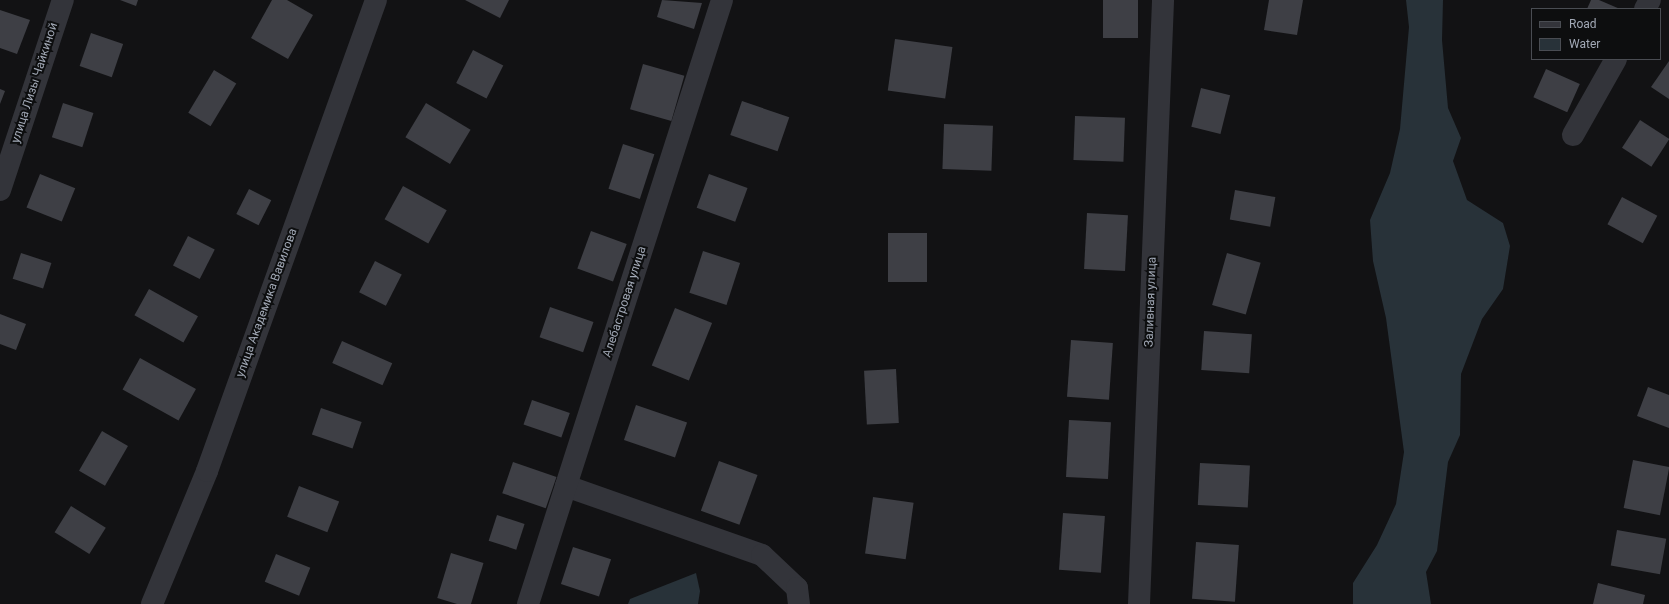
<!DOCTYPE html>
<html>
<head>
<meta charset="utf-8">
<style>
  body { margin:0 }
  #map { position:relative; width:1669px; height:604px; overflow:hidden; background:#121214; font-family:Roboto,sans-serif }
  div>[style] { position:absolute }
  [style*='--x'] { left:calc(var(--x)*1px); top:calc(var(--y)*1px); width:calc(var(--w)*1px); rotate:calc(var(--a)*1deg) }
  .water>* { inset:0; background:#283239 }
  .building>* { inset:0; background:#3e3f45; transform-origin:0 0 }
  .minor>* { height:22px; margin:-11px; padding:0 11px; transform-origin:11px; border-radius:11px; background:#33343a }
  span { translate:-50% -50%; white-space:nowrap; text-align:center; line-height:1.15; -webkit-text-stroke:4px #0d0e0f; paint-order:stroke }
  .street-label { font-size:12px; color:#a2a9b6 }
  .legend { position:absolute; left:1531px; top:8px; width:130px; height:52px; box-sizing:border-box; background:#0d0e0f; border:1px solid #494c52; margin:0; padding:5px 7px; list-style:none; font-size:12px; color:#a2a9b6 }
  .legend li { display:flex; align-items:center; gap:8px; height:20px }
  .legend b { width:20px; border:1px solid #494c52 }
</style>
</head>
<body>
<div id="map">
  <div class="water">
    <div style="clip-path:polygon(1406px 0,1443px 0,1442px 40px,1448px 108px,1461px 138px,1453px 161px,1467px 200px,1503px 223px,1510px 246px,1503px 289px,1482px 319px,1461px 374px,1460px 435px,1448px 462px,1437px 551px,1426px 572px,1431px 604px,1353px 604px,1353px 583px,1377px 545px,1396px 504px,1404px 452px,1386px 318px,1373px 261px,1370px 220px,1390px 173px,1400px 129px,1409px 27px)"></div>
    <div style="clip-path:polygon(696px 573px,700px 591px,698px 604px,628px 604px,630px 599px)"></div>
  </div>
  <div class="building">
    <div style="clip-path:polygon(120px 0,138px 0,136px 6px)"></div>
    <div style="clip-path:polygon(272px 0,287px 0,313px 15px,288px 59px,251px 38px)"></div>
    <div style="clip-path:polygon(465px 0,509px 0,500px 18px)"></div>
    <div style="clip-path:polygon(662px 0,702px 3px,694px 29px,657px 17px)"></div>
    <div style="left:1103px;top:0;width:35px;height:38px"></div>
    <div style="clip-path:polygon(1269px 0,1303px 0,1297px 35px,1264px 30px)"></div>
    <div style="clip-path:polygon(1591px 0,1599px 0,1620px 9px,1587px 9px)"></div>
    <div style="clip-path:polygon(0 10px,30px 20px,17px 54px,0 48px)"></div>
    <div style="left:91px;top:33px;width:34px;height:35px;rotate:19deg"></div>
    <div style="left:895px;top:39px;width:58px;height:52px;rotate:8deg"></div>
    <div style="left:473px;top:50px;width:34px;height:37px;rotate:27deg"></div>
    <div style="clip-path:polygon(1669px 61px,1669px 99px,1651px 87px)"></div>
    <div style="left:643px;top:64px;width:43px;height:47px;rotate:16deg"></div>
    <div style="left:1546px;top:69px;width:37px;height:31px;rotate:24deg"></div>
    <div style="left:214px;top:70px;width:26px;height:50px;rotate:31deg"></div>
    <div style="left:1201px;top:88px;width:30px;height:40px;rotate:14deg"></div>
    <div style="clip-path:polygon(0 89px,5px 91px,0 104px)"></div>
    <div style="left:742px;top:101px;width:50px;height:36px;rotate:19deg"></div>
    <div style="left:63px;top:103px;width:32px;height:36px;rotate:18deg"></div>
    <div style="left:426px;top:103px;width:52px;height:40px;rotate:31deg"></div>
    <div style="left:1075px;top:116px;width:50px;height:44px;rotate:2deg"></div>
    <div style="left:1640px;top:120px;width:35px;height:33px;rotate:33deg"></div>
    <div style="left:944px;top:124px;width:49px;height:45px;rotate:2deg"></div>
    <div style="left:623px;top:144px;width:33px;height:47px;rotate:18deg"></div>
    <div style="left:40px;top:174px;width:38px;height:36px;rotate:22deg"></div>
    <div style="left:709px;top:174px;width:41px;height:36px;rotate:20deg"></div>
    <div style="left:403px;top:186px;width:50px;height:38px;rotate:29deg"></div>
    <div style="left:249px;top:189px;width:25px;height:28px;rotate:27deg"></div>
    <div style="left:1235px;top:190px;width:41px;height:30px;rotate:10deg"></div>
    <div style="left:1622px;top:197px;width:40px;height:31px;rotate:28deg"></div>
    <div style="left:1087px;top:213px;width:41px;height:56px;rotate:3deg"></div>
    <div style="left:591px;top:231px;width:38px;height:40px;rotate:20deg"></div>
    <div style="left:888px;top:233px;width:39px;height:49px"></div>
    <div style="left:188px;top:236px;width:30px;height:33px;rotate:27deg"></div>
    <div style="left:703px;top:251px;width:39px;height:44px;rotate:18deg"></div>
    <div style="left:21px;top:253px;width:32px;height:27px;rotate:18deg"></div>
    <div style="left:1227px;top:253px;width:35px;height:54px;rotate:16deg"></div>
    <div style="left:375px;top:261px;width:30px;height:35px;rotate:27deg"></div>
    <div style="left:149px;top:289px;width:56px;height:30px;rotate:29deg"></div>
    <div style="left:550px;top:307px;width:46px;height:32px;rotate:19deg"></div>
    <div style="left:675px;top:308px;width:40px;height:62px;rotate:22deg"></div>
    <div style="clip-path:polygon(0 314px,26px 324px,16px 350px,0 344px)"></div>
    <div style="left:1204px;top:331px;width:48px;height:39px;rotate:4deg"></div>
    <div style="left:1071px;top:340px;width:42px;height:57px;rotate:4deg"></div>
    <div style="left:342px;top:341px;width:55px;height:24px;rotate:24deg"></div>
    <div style="left:140px;top:358px;width:64px;height:36px;rotate:29deg"></div>
    <div style="left:896px;top:369px;width:54px;height:32px;rotate:87deg"></div>
    <div style="clip-path:polygon(1648px 387px,1669px 395px,1669px 428px,1637px 416px)"></div>
    <div style="left:532px;top:400px;width:40px;height:26px;rotate:19deg"></div>
    <div style="left:636px;top:405px;width:54px;height:37px;rotate:19deg"></div>
    <div style="left:321px;top:408px;width:43px;height:28px;rotate:19deg"></div>
    <div style="left:1069px;top:420px;width:42px;height:57px;rotate:3deg"></div>
    <div style="left:102px;top:431px;width:30px;height:46px;rotate:30deg"></div>
    <div style="left:1633px;top:460px;width:37px;height:49px;rotate:11deg"></div>
    <div style="left:719px;top:461px;width:41px;height:53px;rotate:20deg"></div>
    <div style="left:513px;top:462px;width:46px;height:33px;rotate:19deg"></div>
    <div style="left:1200px;top:463px;width:50px;height:42px;rotate:3deg"></div>
    <div style="left:299px;top:486px;width:43px;height:33px;rotate:21deg"></div>
    <div style="left:873px;top:497px;width:41px;height:57px;rotate:8deg"></div>
    <div style="left:71px;top:506px;width:41px;height:31px;rotate:32deg"></div>
    <div style="left:1063px;top:513px;width:42px;height:57px;rotate:4deg"></div>
    <div style="left:497px;top:515px;width:29px;height:27px;rotate:18deg"></div>
    <div style="left:1617px;top:530px;width:50px;height:36px;rotate:10deg"></div>
    <div style="left:1196px;top:542px;width:43px;height:57px;rotate:4deg"></div>
    <div style="left:573px;top:547px;width:40px;height:39px;rotate:18deg"></div>
    <div style="left:451px;top:553px;width:34px;height:47px;rotate:17deg"></div>
    <div style="left:276px;top:554px;width:37px;height:30px;rotate:22deg"></div>
    <div style="clip-path:polygon(1598px 583px,1645px 595px,1643px 604px,1593px 604px)"></div>
  </div>
  <div class="minor">
    <div style="--x:1645;--y:9;--w:10;--a:-61"></div>
    <div style="--x:1573;--y:135;--w:87;--a:-60.5"></div>
    <div style="--x:0;--y:190;--w:200;--a:-71.7"></div>
    <div style="--x:566;--y:486;--w:208;--a:19.4"></div>
    <div style="--x:762;--y:555;--w:48;--a:43.3"></div>
    <div style="--x:797;--y:588;--w:16;--a:83"></div>
    <div style="--x:152;--y:604;--w:144;--a:-67.5"></div>
    <div style="--x:207;--y:471;--w:500;--a:-70.26"></div>
    <div style="--x:528;--y:604;--w:634;--a:-72.19"></div>
    <div style="--x:1139;--y:604;--w:604;--a:-87.72"></div>
  </div>
  <div class="street-label">
    <span style="left:35px;top:83px;rotate:-72deg">улица Лизы Чайкиной</span>
    <span style="left:625px;top:302px;rotate:-72deg">Алебастровая улица</span>
    <span style="left:1151px;top:302px;rotate:-88deg">Заливная улица</span>
    <span style="left:267px;top:303px;rotate:-70deg">улица Академика Вавилова</span>
  </div>
  <ul class="legend">
  <li><b style="height:5px;background:#33343a"></b>Road</li>
  <li><b style="height:11px;background:#283239"></b>Water</li>
  </ul>
</div>
</body>
</html>
